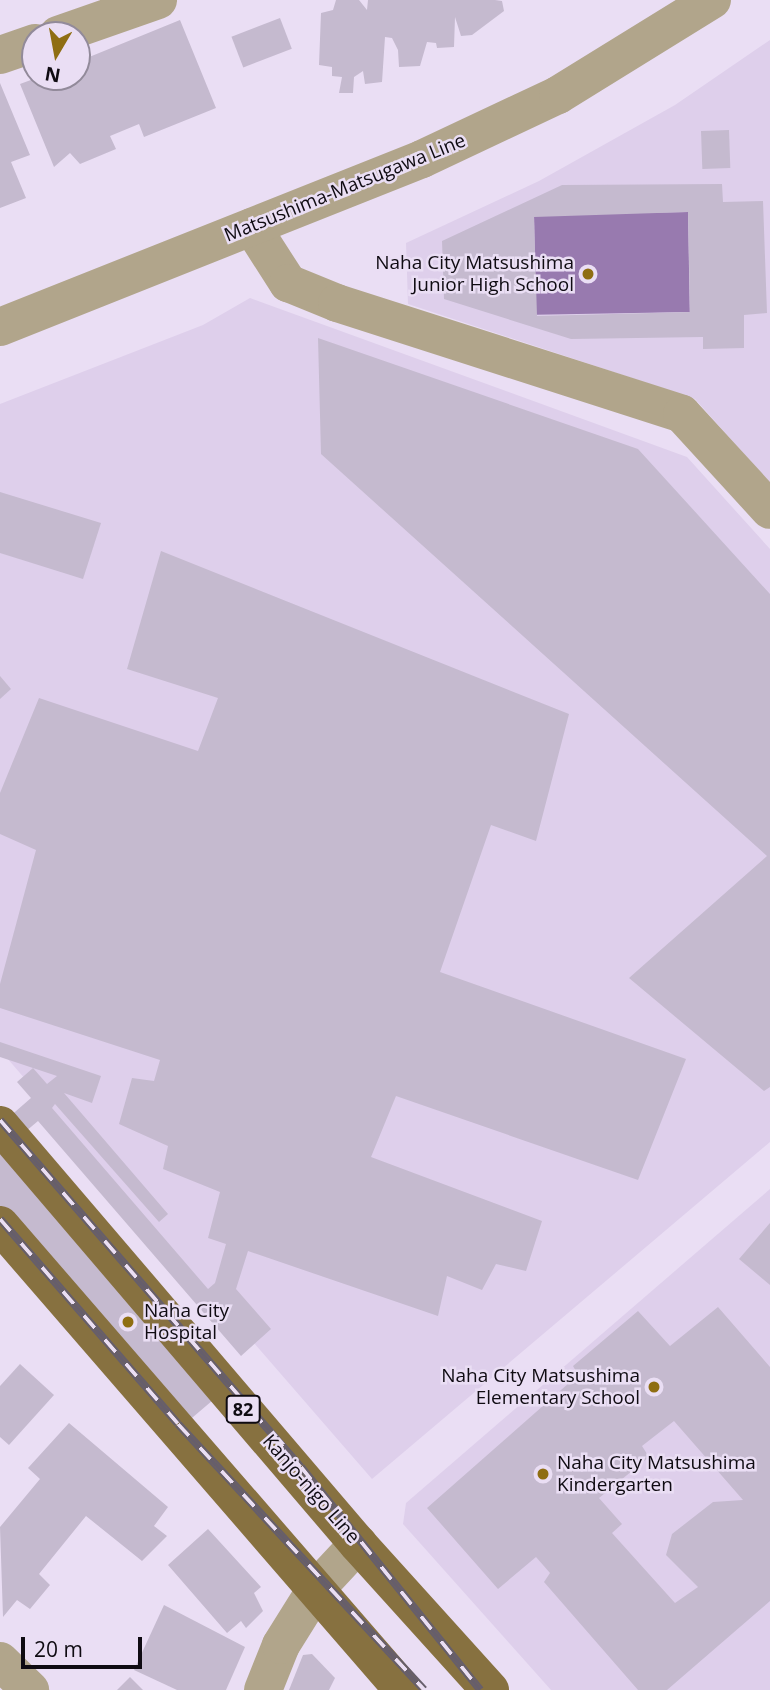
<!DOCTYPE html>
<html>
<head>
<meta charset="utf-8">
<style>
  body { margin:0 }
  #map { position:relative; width:770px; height:1690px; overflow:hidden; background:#eadef4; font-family:"Open Sans",sans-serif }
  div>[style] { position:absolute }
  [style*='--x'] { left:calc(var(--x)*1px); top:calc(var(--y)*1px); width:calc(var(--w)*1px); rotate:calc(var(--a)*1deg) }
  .built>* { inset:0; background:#decfeb }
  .water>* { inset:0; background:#987aaf; transform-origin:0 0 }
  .building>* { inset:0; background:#c5bacf; transform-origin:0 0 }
  .minor>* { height:38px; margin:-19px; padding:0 19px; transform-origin:19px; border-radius:19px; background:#b1a58b }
  .major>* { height:38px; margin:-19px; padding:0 19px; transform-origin:19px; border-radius:19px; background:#877140 }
  .rail>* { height:8px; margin-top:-4px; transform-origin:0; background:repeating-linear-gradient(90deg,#eadef4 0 16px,#665e6b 0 32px); box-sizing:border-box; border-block:2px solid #665e6b }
  .dots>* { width:19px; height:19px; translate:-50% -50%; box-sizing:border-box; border:4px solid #eadef4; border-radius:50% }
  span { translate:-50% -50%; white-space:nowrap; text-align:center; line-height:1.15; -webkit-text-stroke:5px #eadef4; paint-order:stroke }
  .shield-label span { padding:2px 5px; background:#eadef4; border:2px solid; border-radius:5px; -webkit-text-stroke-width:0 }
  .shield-label { font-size:18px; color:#0f0b12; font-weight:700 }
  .street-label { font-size:19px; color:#0f0b12 }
  .poi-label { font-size:19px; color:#0f0b12 }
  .right { translate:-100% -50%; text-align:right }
  .left { translate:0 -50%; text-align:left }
  .north { position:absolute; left:21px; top:21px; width:70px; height:70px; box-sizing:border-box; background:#eadef4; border:2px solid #928a9a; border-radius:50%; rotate:190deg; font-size:19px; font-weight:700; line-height:28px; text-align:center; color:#0f0b12 }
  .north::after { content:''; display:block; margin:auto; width:24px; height:32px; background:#8f6e12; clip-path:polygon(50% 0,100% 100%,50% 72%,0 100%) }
  .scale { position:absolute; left:21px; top:1637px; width:121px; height:32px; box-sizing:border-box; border:4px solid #0f0b12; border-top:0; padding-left:9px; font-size:21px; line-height:24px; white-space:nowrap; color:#0f0b12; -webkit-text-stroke:5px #eadef4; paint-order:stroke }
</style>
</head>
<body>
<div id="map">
  <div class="built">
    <div style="clip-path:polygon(770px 40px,770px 483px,695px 399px,408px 304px,406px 243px,539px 181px,675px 105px)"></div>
    <div style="clip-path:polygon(250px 298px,687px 457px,770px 549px,770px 1142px,372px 1479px,0 1050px,0 404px,203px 325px)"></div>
    <div style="clip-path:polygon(770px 1189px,770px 1690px,551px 1690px,403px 1524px,406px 1503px)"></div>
  </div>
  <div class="water">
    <div style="left:688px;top:212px;width:100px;height:154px;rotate:89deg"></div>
  </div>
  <div class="building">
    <div style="clip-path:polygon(336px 0,359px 0,367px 10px,368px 0,495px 0,502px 1px,504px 11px,472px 35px,461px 36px,455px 17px,454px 47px,437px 48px,436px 43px,427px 42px,420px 66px,399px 67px,398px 50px,392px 38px,385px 37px,382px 82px,365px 84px,363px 71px,354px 77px,353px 93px,339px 93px,342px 77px,332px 76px,332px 67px,319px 65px,321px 13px,333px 10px)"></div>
    <div style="left:280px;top:18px;width:33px;height:52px;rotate:69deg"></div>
    <div style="clip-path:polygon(180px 20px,216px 108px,144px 137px,139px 124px,110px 136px,116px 149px,80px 164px,70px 153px,54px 167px,20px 84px,39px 77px,77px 77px,77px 62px)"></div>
    <div style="clip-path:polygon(0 83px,30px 155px,11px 162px,26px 198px,0 208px)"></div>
    <div style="left:729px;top:130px;width:38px;height:28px;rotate:88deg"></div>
    <div style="clip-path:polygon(evenodd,722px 184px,723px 202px,763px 201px,767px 313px,744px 315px,744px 348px,703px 349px,703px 337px,571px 339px,444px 299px,442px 241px,562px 185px,722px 184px,688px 212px,690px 312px,537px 316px,534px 217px,688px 212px)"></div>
    <div style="clip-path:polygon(318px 338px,638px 449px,770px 594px,770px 1087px,764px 1091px,629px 978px,767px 856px,321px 454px)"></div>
    <div style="clip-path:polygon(0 492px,101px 523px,83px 579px,0 553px)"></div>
    <div style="clip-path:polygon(161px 551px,569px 714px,536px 841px,491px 825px,440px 972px,686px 1059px,638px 1180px,396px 1096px,371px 1157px,542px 1221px,526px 1271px,496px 1264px,482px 1290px,447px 1276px,438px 1316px,248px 1251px,236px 1289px,271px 1329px,241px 1356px,38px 1121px,6px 1148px,239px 1378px,173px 1434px,0 1233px,0 1125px,31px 1098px,17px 1082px,33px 1068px,47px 1084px,57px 1076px,0 1057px,0 1042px,101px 1076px,92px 1103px,64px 1093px,168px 1214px,159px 1222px,55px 1104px,52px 1108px,208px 1289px,215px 1283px,226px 1244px,208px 1238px,220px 1192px,163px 1169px,168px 1146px,119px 1124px,132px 1078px,154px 1081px,160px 1060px,0 1008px,0 984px,36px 850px,0 834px,0 793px,39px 698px,198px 751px,218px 698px,127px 669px)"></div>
    <div style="clip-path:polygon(0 676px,11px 689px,0 699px)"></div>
    <div style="clip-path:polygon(770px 1223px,770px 1285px,739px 1259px)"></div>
    <div style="clip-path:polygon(evenodd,718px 1307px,770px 1367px,770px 1601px,667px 1690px,638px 1690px,544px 1582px,550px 1573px,536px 1557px,498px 1589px,427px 1508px,578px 1375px,573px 1366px,638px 1311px,670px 1346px,718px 1307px,674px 1421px,743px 1500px,713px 1502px,672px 1534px,666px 1555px,698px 1587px,675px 1603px,612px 1533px,622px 1524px,599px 1498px,649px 1457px,642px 1446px,674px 1421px)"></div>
    <div style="clip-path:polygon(20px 1364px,54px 1395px,9px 1445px,0 1437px,0 1386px)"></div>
    <div style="clip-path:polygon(69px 1423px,168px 1507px,154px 1526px,167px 1536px,142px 1561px,86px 1516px,39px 1574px,50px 1585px,30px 1609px,17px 1600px,3px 1617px,0 1527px,40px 1479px,28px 1468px)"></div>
    <div style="clip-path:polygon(208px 1529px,261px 1587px,254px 1593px,263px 1611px,246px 1628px,241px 1621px,227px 1633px,168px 1565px)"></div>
    <div style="clip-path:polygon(164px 1605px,245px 1647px,226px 1690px,177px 1690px,134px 1670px)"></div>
    <div style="clip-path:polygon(312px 1654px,335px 1678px,329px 1690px,289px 1690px,303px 1655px)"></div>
    <div style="clip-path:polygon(130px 1677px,143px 1690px,117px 1690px)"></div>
  </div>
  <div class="minor">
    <div style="--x:58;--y:35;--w:106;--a:-19.3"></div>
    <div style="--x:0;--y:55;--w:37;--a:-19"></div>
    <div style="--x:252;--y:227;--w:67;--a:57.3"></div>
    <div style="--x:288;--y:283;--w:53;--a:22.2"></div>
    <div style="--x:337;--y:303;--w:362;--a:17.8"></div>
    <div style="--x:682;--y:414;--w:130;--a:47.5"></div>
    <div style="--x:0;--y:327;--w:454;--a:-21.7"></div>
    <div style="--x:422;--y:159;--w:150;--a:-25.2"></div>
    <div style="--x:558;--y:95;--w:181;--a:-31.7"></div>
    <div style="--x:0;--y:1661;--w:42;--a:44"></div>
    <div style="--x:263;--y:1690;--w:48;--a:-68.2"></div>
    <div style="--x:281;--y:1645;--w:66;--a:-58"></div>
    <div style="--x:316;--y:1589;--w:62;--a:-47"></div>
  </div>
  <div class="major">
    <div style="--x:0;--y:1125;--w:551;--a:49.49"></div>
    <div style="--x:358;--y:1544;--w:197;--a:47.9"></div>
    <div style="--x:0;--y:1225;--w:615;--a:49.09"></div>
  </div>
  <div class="rail">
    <div style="--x:0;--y:1120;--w:459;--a:49.1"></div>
    <div style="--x:301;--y:1467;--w:286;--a:51.2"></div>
    <div style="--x:0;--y:1219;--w:271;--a:49"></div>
    <div style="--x:178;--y:1424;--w:362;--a:47.2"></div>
  </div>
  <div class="dots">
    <div style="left:588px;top:274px;background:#8f6e12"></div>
    <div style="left:128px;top:1322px;background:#8f6e12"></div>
    <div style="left:654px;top:1387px;background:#8f6e12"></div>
    <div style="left:543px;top:1474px;background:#8f6e12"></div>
  </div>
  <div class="shield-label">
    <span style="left:243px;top:1409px">82</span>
  </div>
  <div class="street-label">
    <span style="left:345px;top:188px;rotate:-22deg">Matsushima-Matsugawa Line</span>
    <span style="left:311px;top:1489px;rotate:49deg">Kanjo-nigo Line</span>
  </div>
  <div class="poi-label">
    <span class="right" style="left:574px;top:274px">Naha City Matsushima<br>Junior High School</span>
    <span class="left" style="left:144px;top:1322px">Naha City<br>Hospital</span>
    <span class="right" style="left:640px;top:1387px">Naha City Matsushima<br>Elementary School</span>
    <span class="left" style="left:557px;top:1474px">Naha City Matsushima<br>Kindergarten</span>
  </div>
  <div class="north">N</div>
  <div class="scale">20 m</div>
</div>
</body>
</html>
